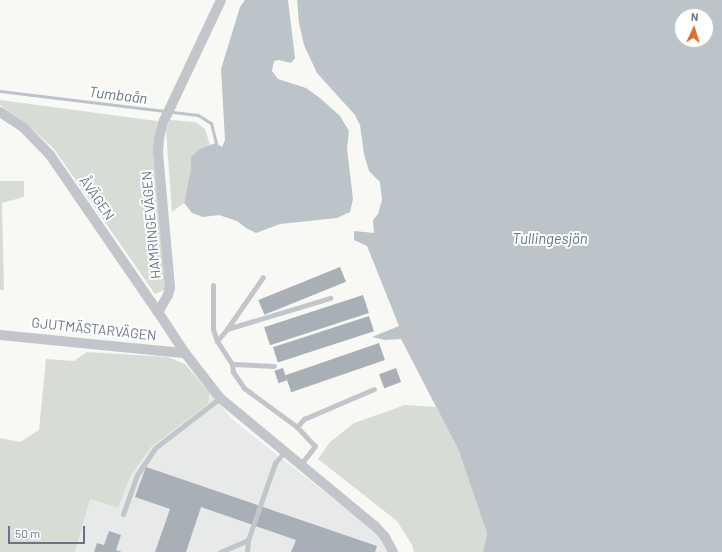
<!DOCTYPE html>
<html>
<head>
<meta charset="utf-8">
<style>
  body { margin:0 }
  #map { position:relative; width:722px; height:552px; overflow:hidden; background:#f8f8f5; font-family:Barlow,sans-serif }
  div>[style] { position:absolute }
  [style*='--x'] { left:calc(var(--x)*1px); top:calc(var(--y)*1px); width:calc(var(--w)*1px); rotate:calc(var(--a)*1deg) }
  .built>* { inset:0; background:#e8eae9 }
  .green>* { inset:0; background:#d7ddd5 }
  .water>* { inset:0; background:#bcc4ca }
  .stream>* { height:3px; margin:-1.5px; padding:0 1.5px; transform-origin:1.5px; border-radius:1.5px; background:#bcc4ca }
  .building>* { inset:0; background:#a9afb6; transform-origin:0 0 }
  .lane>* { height:5px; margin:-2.5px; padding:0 2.5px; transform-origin:2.5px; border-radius:2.5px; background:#c2c5c9 }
  .street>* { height:10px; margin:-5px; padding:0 5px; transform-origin:5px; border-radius:5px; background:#c2c5c9 }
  span { translate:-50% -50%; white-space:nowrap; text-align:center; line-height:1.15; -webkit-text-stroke:4px #fff; paint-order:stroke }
  .street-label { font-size:14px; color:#697485 }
  .water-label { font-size:15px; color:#647580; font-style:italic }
  .north { position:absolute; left:674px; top:8px; width:40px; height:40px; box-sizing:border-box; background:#fff; border:1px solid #c3c7ce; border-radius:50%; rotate:4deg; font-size:11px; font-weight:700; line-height:16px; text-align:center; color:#697485 }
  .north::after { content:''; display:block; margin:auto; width:14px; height:18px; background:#da7233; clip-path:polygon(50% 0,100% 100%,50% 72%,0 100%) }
  .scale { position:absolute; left:8px; top:526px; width:77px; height:18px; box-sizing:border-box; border:2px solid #697485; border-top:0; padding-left:5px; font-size:12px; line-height:14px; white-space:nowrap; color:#697485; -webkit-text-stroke:3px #fff; paint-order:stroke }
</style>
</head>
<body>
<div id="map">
  <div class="built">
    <div style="clip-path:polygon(210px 393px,233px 420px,368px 526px,381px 541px,387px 552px,75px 552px,90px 499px,118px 508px,130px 477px,151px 447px,208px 404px)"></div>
  </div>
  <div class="green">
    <div style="clip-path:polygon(0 100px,157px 121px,153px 156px,166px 289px,155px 294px,54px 149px,26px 123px,0 105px)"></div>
    <div style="clip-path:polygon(170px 120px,195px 122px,205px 129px,210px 145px,199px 149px,191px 157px,191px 168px,184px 203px,172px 212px,166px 130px)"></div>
    <div style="clip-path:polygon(0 181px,24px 181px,24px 197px,2px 203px,4px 290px,0 290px)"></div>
    <div style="clip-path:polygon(87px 352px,168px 357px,185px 364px,210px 393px,208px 404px,151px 447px,130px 477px,118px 508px,90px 499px,75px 552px,0 552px,0 438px,20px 442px,39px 430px,46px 359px,74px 361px)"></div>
    <div style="clip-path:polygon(405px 405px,436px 407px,459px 451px,480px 510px,487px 533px,483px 552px,414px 552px,412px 545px,397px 521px,318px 459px,330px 442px,354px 423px)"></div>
  </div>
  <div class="water">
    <div style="clip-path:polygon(245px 0,288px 0,295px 58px,291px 63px,279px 60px,274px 61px,272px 71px,278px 79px,306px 88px,320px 98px,340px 116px,349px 131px,347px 149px,353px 199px,350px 212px,337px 218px,280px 224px,256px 233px,246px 228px,237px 221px,219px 215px,203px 217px,192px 213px,184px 203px,191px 168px,191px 157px,199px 149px,216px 143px,222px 147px,225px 140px,221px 69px,240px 7px)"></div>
    <div style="clip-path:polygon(evenodd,297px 0,722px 0,722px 552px,483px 552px,487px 533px,459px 451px,401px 339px,385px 340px,372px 337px,399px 326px,367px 246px,354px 240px,354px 231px,374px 233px,373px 220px,378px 214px,382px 200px,380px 182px,369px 171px,364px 154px,360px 125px,355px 115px,317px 73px,304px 45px,299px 23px,297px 0,682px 16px,706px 16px,706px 40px,682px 40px,682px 16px)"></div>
  </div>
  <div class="stream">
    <div style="--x:0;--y:91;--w:199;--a:6.9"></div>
    <div style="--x:198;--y:115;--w:15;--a:32"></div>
    <div style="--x:211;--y:123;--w:21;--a:76"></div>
  </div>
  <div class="building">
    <div style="left:340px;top:267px;width:16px;height:88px;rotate:68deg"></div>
    <div style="left:363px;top:295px;width:19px;height:104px;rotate:72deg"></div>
    <div style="left:369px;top:316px;width:16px;height:101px;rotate:72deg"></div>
    <div style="left:379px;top:343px;width:18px;height:99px;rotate:71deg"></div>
    <div style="left:283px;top:368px;width:13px;height:9px;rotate:72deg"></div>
    <div style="left:396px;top:368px;width:15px;height:18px;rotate:70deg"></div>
    <div style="clip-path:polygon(146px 467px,377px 546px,375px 552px,291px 552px,296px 540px,201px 507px,186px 552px,155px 552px,170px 509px,135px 497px)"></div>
    <div style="clip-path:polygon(109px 531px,121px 535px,116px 550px,122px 552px,94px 552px,97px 543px,104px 545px)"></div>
  </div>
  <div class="lane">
    <div style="--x:213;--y:285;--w:44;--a:90"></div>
    <div style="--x:213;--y:329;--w:13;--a:72"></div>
    <div style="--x:217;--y:341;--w:27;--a:57"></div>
    <div style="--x:232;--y:364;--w:8;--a:83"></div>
    <div style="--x:233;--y:372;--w:19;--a:55"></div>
    <div style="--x:244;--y:388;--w:66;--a:36.3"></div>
    <div style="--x:297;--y:427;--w:26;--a:47"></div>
    <div style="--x:315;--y:446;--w:23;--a:128"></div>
    <div style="--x:227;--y:329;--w:63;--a:-55.3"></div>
    <div style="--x:217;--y:341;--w:16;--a:-50"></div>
    <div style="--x:227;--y:329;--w:108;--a:-16.8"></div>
    <div style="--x:232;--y:364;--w:42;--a:2.7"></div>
    <div style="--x:297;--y:427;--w:11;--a:-49"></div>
    <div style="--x:304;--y:419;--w:76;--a:-23.2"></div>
    <div style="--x:123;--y:514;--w:41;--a:-70.3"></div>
    <div style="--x:137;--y:475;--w:32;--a:-56"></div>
    <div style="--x:155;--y:448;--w:82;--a:-37.6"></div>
    <div style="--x:220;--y:552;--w:30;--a:-23"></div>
    <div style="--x:247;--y:552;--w:12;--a:-85"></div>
    <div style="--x:248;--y:540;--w:82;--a:-70.7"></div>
    <div style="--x:275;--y:463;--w:16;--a:-50"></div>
  </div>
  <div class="street">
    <div style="--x:221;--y:0;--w:138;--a:115.3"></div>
    <div style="--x:162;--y:125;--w:14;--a:102"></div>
    <div style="--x:159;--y:139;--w:14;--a:94"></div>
    <div style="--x:158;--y:153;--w:135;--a:84.9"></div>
    <div style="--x:170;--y:287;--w:8;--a:104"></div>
    <div style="--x:168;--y:295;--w:20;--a:120"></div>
    <div style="--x:158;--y:312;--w:49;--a:56.6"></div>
    <div style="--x:185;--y:353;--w:57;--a:52.1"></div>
    <div style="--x:220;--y:398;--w:201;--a:39.6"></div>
    <div style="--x:375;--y:526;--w:15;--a:48"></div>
    <div style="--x:385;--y:537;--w:17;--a:62"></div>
    <div style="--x:0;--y:112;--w:27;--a:33"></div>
    <div style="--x:23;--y:127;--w:39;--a:46"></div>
    <div style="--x:50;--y:155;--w:191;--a:55.5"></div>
    <div style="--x:0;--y:335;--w:186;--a:5.6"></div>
  </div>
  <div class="street-label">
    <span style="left:97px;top:198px;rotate:55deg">ÅVÄGEN</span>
    <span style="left:151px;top:225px;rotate:-95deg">HAMRINGEVÄGEN</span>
    <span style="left:94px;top:329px;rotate:6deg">GJUTMÄSTARVÄGEN</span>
  </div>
  <div class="water-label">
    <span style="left:118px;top:95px;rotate:7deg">Tumbaån</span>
    <span style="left:550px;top:239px">Tullingesjön</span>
  </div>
  <div class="north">N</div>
  <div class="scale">50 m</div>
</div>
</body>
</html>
